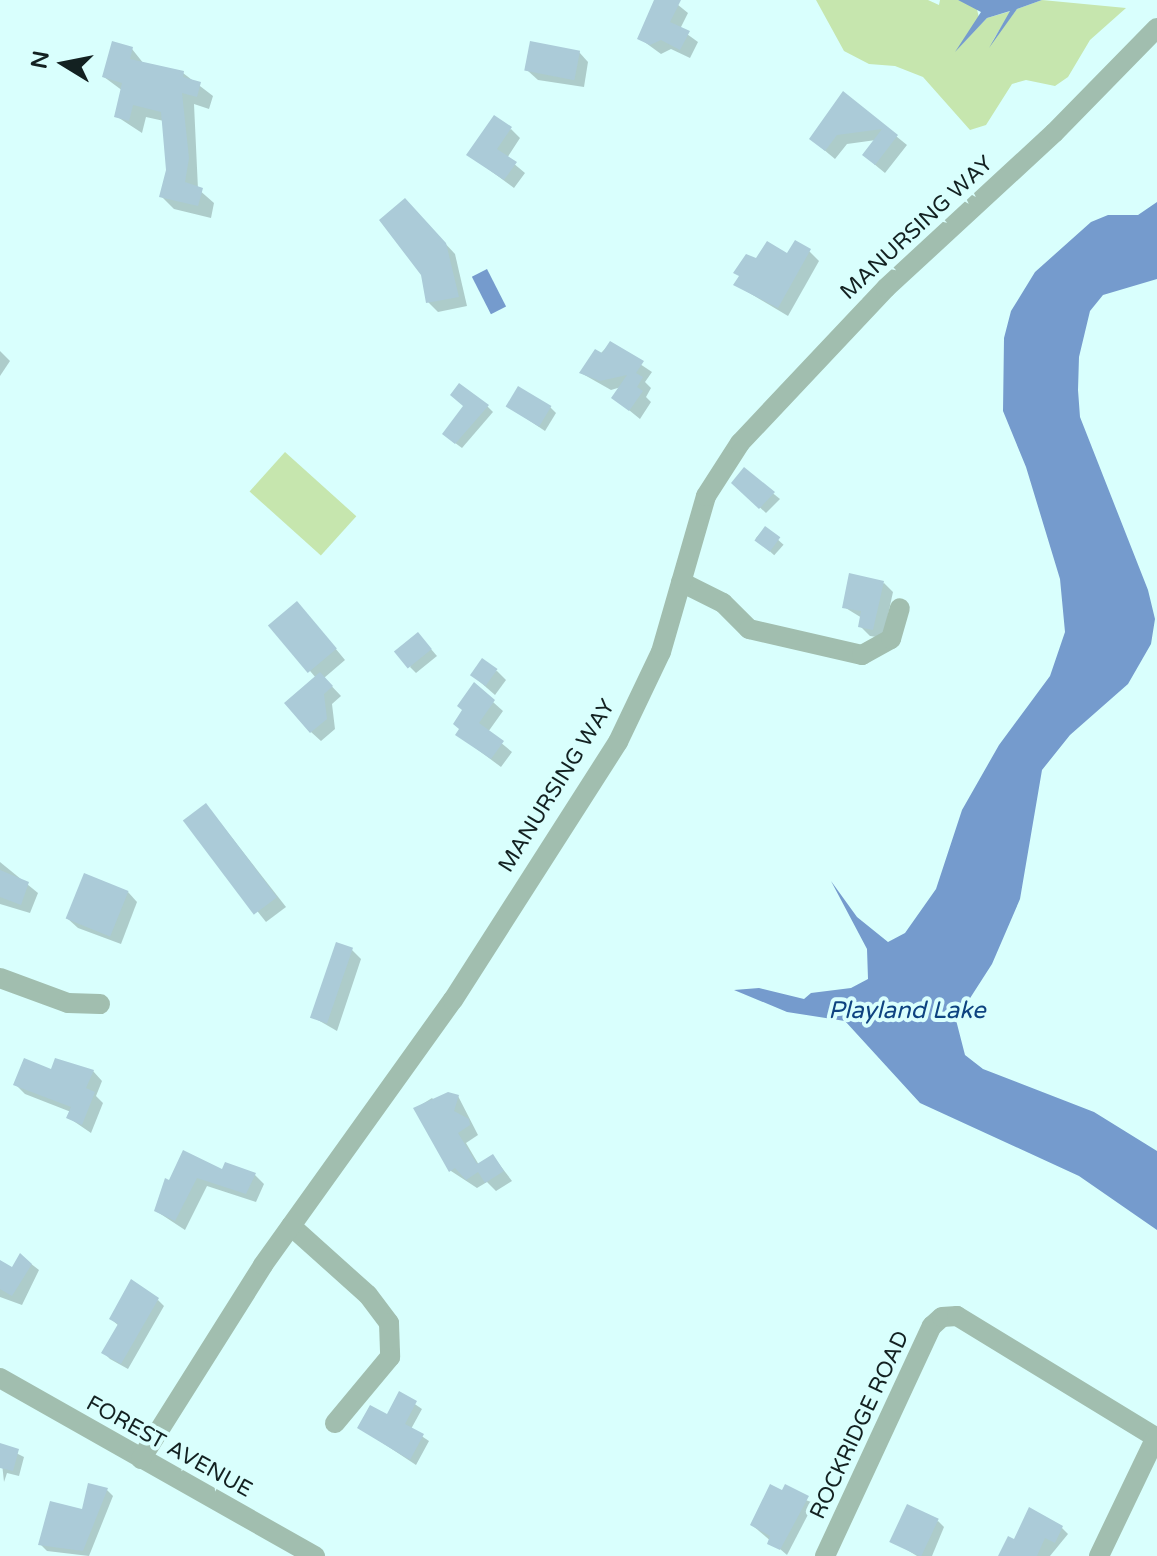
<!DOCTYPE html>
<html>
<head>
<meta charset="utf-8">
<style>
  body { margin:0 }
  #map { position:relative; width:1157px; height:1556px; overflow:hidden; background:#d9fffd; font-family:"Varela Round",sans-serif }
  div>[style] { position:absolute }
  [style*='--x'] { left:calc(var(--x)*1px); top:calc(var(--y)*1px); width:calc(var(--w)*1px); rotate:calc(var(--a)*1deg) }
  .green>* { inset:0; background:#c6e6ae; transform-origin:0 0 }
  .water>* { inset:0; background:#759bcd; transform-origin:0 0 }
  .shadow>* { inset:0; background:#0003; transform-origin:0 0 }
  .building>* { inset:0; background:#abcbd8; transform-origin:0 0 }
  .minor>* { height:20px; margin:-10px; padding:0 10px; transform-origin:10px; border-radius:10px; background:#a1beaf }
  span { translate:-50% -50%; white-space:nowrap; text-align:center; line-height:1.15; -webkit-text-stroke:8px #d9fffd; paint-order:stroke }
  .street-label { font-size:22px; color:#132121 }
  .water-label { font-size:24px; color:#0e4380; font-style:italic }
  .north { position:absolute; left:24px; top:24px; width:80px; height:80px; -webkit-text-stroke:6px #d9fffd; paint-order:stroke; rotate:280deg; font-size:22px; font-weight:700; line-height:32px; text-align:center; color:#132121 }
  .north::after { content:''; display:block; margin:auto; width:28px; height:36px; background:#132121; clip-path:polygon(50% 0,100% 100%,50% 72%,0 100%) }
</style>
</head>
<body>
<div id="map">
  <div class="green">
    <div style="clip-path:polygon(816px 0,928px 0,939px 5px,940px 0,958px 0,976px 5px,979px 18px,960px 46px,987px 18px,1011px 11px,992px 42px,1017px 9px,1042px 0,1126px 8px,1090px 40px,1068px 77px,1055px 86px,1026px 80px,1012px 84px,986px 125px,970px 130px,923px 77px,895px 66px,869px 64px,844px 51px)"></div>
    <div style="left:285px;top:452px;width:96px;height:53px;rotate:42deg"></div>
  </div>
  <div class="water">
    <div style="clip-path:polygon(958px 0,1042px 0,1017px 9px,989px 48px,1010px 11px,987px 18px,955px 52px,981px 12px)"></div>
    <div style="clip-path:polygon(1157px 202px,1157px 279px,1103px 295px,1090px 311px,1079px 357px,1078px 390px,1080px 417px,1148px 590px,1155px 619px,1151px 644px,1128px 684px,1070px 735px,1042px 770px,1020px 899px,992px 964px,956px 1020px,965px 1055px,983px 1069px,1094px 1112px,1157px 1151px,1157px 1230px,1079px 1176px,920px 1103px,845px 1021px,787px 1012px,734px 990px,759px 988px,804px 999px,811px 993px,851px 988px,868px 979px,867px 949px,831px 881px,857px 917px,888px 942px,905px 933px,936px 889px,962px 810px,999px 745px,1050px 676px,1065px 632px,1060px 579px,1026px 467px,1003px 411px,1004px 338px,1011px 311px,1035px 272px,1091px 222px,1108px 215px,1138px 215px)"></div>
    <div style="left:487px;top:269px;width:42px;height:17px;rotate:63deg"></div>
  </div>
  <div class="shadow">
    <div style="clip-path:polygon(657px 0,672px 0,688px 13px,680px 29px,698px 42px,690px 58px,671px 49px,661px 54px,639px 38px)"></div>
    <div style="clip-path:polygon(132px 49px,144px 64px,183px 73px,213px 96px,209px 109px,194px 104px,198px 189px,214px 203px,211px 218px,174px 209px,161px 196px,168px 170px,164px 121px,146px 117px,142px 133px,116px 116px,123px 91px,104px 77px)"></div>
    <div style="clip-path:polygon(579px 52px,588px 62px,584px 87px,538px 80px,528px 71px)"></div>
    <div style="clip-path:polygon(843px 93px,907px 145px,885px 173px,874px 164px,876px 140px,847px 144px,835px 159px,811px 139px)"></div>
    <div style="clip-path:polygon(511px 129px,520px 138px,507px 158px,525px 173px,514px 188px,469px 155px)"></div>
    <div style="clip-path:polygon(405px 200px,455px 254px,467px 306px,438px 312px,428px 302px)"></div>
    <div style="clip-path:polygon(809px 251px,819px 261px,788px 316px,736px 285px,787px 256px)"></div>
    <div style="clip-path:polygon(610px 344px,652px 372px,645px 382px,651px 388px,646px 397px,651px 402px,640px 419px,614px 398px,621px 387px,611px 390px,581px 373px)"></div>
    <div style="clip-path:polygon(0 351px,10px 361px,0 376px)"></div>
    <div style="clip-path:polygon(506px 405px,550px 407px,556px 413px,545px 431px)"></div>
    <div style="clip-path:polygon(487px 406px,493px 412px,462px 448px,451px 440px)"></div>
    <div style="clip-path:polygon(744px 470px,780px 499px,766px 513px,733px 483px)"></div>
    <div style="left:765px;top:528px;width:25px;height:14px;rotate:42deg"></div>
    <div style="clip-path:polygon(884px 583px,893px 592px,883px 638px,870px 636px,860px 626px,862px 618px,844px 607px)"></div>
    <div style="clip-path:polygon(306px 613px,345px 660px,324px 678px,341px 696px,332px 704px,335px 729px,321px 741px,311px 732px,316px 678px,271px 625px)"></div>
    <div style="clip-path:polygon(424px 641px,437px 656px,416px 673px,410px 667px)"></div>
    <div style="clip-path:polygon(497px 671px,506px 680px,495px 695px,472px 675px)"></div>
    <div style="clip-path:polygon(474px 685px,503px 711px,488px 732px,512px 752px,501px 767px,458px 735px)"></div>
    <div style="clip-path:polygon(215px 816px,286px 907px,266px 922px,186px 822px)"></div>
    <div style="clip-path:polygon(0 862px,38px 893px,30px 913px,0 904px)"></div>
    <div style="clip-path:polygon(128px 892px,137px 902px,121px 944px,78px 928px,68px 919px)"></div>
    <div style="clip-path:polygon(352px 950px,361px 959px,337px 1031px,311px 1016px)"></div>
    <div style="clip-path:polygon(52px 1071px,93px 1071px,102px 1081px,96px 1096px,103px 1103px,91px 1133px,69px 1118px,71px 1112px,25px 1094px,15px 1084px)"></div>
    <div style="clip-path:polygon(458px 1096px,478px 1135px,466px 1143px,479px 1165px,493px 1156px,512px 1181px,496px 1191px,487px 1182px,477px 1188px,451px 1171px,416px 1108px,432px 1098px,436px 1102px)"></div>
    <div style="clip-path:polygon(223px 1172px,255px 1175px,264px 1184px,256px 1202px,207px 1186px,185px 1230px,156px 1211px,166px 1181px)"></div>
    <div style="clip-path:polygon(21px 1256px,39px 1270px,22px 1305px,0 1297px,0 1262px,13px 1269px)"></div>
    <div style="clip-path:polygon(158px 1300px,164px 1306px,128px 1369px,110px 1359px,104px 1353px,119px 1326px,111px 1319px)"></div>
    <div style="clip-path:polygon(400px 1394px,422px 1409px,411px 1429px,429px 1441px,416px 1465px,360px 1428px,388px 1417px)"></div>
    <div style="clip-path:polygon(0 1445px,24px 1457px,19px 1476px,7px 1473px,4px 1482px)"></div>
    <div style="clip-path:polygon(107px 1490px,113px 1496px,89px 1556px,47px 1551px,41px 1545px)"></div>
    <div style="clip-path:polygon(783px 1492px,814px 1503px,787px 1555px,752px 1525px)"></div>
    <div style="clip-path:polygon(938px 1521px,944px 1527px,932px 1556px,917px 1556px,896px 1543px)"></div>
    <div style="clip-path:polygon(1062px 1528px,1068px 1534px,1050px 1556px,1004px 1556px,1015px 1542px)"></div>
  </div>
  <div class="building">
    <div style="clip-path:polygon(654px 0,681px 0,670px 22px,690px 31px,680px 50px,661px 40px,650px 45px,637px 39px)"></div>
    <div style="clip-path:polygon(112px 41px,133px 47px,130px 59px,184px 71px,183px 77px,201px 82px,197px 97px,182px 93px,189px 158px,185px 182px,203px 188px,198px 206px,159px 197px,166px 170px,161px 112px,133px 105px,129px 121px,114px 117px,122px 83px,102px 77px)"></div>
    <div style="left:530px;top:41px;width:51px;height:30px;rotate:11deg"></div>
    <div style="clip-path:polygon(843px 91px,898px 135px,875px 165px,862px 155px,882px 129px,837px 135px,825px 151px,809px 139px)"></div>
    <div style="clip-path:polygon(494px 115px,512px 127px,497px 149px,517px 162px,504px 180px,466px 155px)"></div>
    <div style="clip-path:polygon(405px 198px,446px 243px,459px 297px,426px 303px,421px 275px,379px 220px)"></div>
    <div style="clip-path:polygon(795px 240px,811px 249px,778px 308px,733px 285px,739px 276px,733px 273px,746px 254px,756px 258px,767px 241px,787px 253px)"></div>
    <div style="clip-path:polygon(610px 341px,644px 361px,636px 373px,643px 377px,637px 387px,643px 391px,629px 411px,611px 398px,627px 375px,600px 381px,579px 373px,595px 349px,602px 353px)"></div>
    <div style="clip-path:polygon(459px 383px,489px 405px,455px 444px,442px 434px,463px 406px,450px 395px)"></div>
    <div style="left:518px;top:386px;width:39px;height:24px;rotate:31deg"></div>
    <div style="clip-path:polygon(744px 467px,775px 492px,759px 509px,731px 483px)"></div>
    <div style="left:765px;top:526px;width:19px;height:18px;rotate:36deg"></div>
    <div style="clip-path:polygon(849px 573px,884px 581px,873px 630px,858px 627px,861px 611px,842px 608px)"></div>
    <div style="left:297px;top:601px;width:62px;height:38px;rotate:50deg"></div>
    <div style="left:418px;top:632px;width:22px;height:31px;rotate:51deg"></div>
    <div style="left:482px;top:658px;width:19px;height:21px;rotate:35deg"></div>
    <div style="clip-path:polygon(320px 672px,333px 686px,324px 694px,327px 719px,310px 733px,284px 703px)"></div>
    <div style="clip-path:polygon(474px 682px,495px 700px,479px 723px,504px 741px,491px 759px,455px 735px,459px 729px,453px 724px,462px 710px,457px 706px)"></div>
    <div style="left:206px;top:803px;width:118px;height:29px;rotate:53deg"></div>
    <div style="clip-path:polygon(0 870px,29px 882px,21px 905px,0 897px)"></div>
    <div style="left:84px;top:873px;width:48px;height:49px;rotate:22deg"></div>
    <div style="left:336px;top:942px;width:18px;height:80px;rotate:19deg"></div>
    <div style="clip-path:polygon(24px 1058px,51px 1069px,55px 1058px,94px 1070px,86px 1088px,95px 1092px,82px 1125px,66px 1118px,71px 1107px,13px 1085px)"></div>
    <div style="clip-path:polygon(448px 1092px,459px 1095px,454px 1111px,469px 1119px,470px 1125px,458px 1133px,477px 1164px,493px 1154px,504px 1171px,485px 1183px,478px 1172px,466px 1180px,455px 1168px,449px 1172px,413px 1108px)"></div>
    <div style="clip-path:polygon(183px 1150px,222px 1169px,225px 1162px,256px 1173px,246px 1194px,197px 1178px,175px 1221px,154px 1211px,165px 1178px,169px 1180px)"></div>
    <div style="clip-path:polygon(20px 1253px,32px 1264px,12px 1296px,0 1289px,0 1260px,12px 1267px)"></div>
    <div style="clip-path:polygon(131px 1279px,159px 1298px,121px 1364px,101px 1353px,118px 1324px,109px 1319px)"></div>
    <div style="clip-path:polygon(399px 1391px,417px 1401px,405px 1424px,424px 1434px,410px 1460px,357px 1428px,370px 1405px,387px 1414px)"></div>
    <div style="clip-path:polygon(0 1443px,19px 1449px,13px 1471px,0 1468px)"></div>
    <div style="clip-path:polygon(88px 1483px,108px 1488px,83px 1551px,38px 1545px,50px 1501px,82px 1509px)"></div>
    <div style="clip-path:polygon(770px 1484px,782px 1490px,785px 1484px,809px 1496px,780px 1550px,767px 1544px,770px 1536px,750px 1525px)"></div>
    <div style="left:907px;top:1504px;width:35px;height:42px;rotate:25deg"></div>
    <div style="clip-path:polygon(1029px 1507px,1063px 1526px,1055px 1543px,1045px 1538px,1037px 1556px,998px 1556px,1008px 1536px,1014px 1539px)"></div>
  </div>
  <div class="minor">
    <div style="--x:681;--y:582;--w:47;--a:26.6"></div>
    <div style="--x:723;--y:603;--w:37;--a:45"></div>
    <div style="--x:749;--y:629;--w:116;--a:13"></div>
    <div style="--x:862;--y:655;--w:33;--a:-29"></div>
    <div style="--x:891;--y:639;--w:32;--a:-74"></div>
    <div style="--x:0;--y:978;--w:72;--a:20.2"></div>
    <div style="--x:68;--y:1003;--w:32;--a:2"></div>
    <div style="--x:291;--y:1226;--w:103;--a:41.9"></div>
    <div style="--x:368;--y:1295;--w:35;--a:53"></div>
    <div style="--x:389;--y:1323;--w:34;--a:88"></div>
    <div style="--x:390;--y:1357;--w:86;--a:129.8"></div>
    <div style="--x:0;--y:1378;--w:362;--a:29.5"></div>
    <div style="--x:141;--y:1459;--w:229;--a:-57.8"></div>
    <div style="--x:263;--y:1265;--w:326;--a:-54.4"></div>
    <div style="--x:453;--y:1000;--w:306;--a:-57.4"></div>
    <div style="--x:618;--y:742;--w:100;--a:-64.5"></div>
    <div style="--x:661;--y:652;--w:162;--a:-73.9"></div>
    <div style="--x:706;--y:496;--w:63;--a:-57.3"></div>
    <div style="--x:740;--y:443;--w:213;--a:-46.7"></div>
    <div style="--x:886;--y:288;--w:229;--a:-42.7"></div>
    <div style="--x:1054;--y:133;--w:147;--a:-45.6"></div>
    <div style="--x:825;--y:1556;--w:254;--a:-65.1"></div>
    <div style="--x:932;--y:1326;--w:13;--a:-42"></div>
    <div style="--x:942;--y:1317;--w:15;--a:-4"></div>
    <div style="--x:957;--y:1316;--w:234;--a:31.4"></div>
    <div style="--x:1099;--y:1556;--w:132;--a:-64.4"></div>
  </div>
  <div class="street-label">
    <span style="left:917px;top:228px;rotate:-43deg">MANURSING WAY</span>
    <span style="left:557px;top:786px;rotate:-58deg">MANURSING WAY</span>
    <span style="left:860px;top:1425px;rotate:-65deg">ROCKRIDGE ROAD</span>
    <span style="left:169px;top:1447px;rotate:29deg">FOREST AVENUE</span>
  </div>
  <div class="water-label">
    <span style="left:907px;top:1011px">Playland Lake</span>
  </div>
  <div class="north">N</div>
</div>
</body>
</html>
